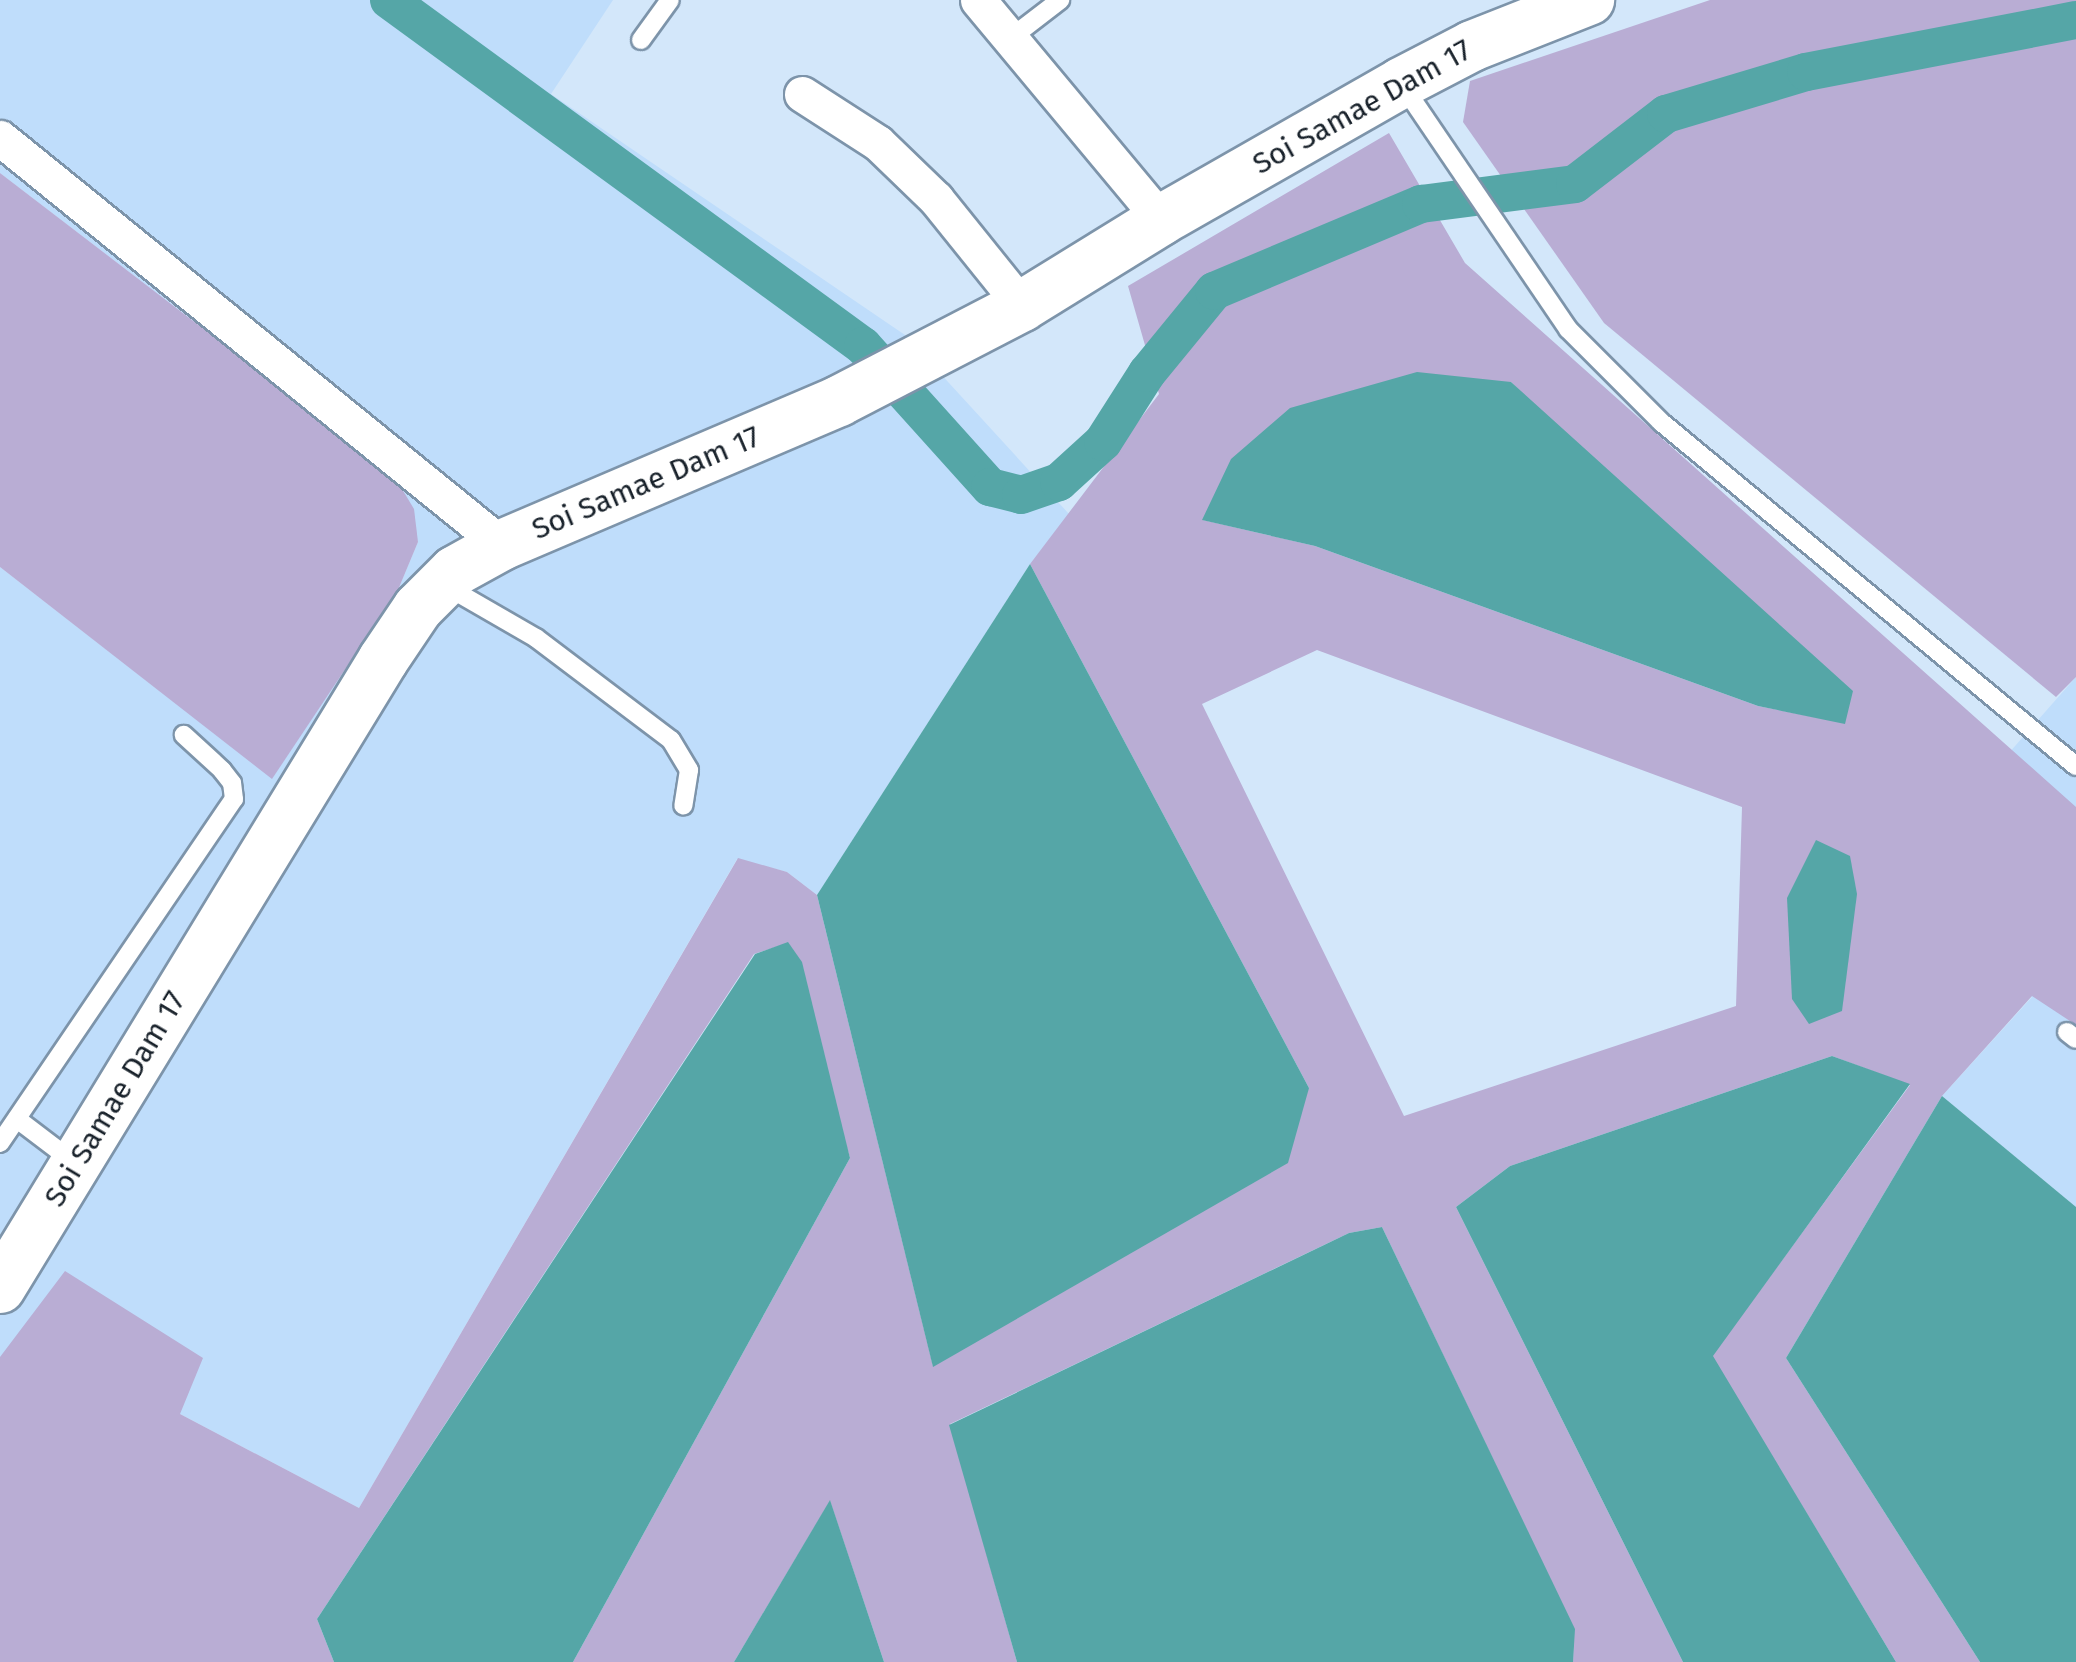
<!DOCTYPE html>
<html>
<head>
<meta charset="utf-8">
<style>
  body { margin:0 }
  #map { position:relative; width:2076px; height:1662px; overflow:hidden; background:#d3e7fa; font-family:"Fira Sans",sans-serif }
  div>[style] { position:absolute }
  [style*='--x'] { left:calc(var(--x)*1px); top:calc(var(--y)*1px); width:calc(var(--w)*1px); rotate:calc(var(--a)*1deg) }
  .built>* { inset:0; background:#bfddfb }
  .green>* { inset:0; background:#b9add4 }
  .water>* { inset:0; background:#55a6a7 }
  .canal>* { height:38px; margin:-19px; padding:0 19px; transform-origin:19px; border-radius:19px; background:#55a6a7 }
  .roads { filter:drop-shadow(2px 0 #7d94aa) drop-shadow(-2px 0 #7d94aa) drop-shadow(0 2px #7d94aa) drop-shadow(0 -2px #7d94aa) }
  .lane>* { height:18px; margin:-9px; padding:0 9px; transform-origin:9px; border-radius:9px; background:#fff }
  .street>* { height:35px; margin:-17.5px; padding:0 17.5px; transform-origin:17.5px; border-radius:17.5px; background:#fff }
  .secondary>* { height:50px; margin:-25px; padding:0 25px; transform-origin:25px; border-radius:25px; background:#fff }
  span { translate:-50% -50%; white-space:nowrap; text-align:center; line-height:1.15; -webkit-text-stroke:8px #fff; paint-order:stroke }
  .street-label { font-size:30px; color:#18212a }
</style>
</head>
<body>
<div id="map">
  <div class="built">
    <div style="clip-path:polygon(0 0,613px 0,551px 94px,905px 335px,1069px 514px,1030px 564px,817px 895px,787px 872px,737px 859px,359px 1508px,180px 1414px,0 1357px,0 567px,272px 778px,398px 590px,418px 542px,393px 474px,0 173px)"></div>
    <div style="clip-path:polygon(2076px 677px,2076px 1207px,1942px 1096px,2032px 997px,1888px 890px)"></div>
  </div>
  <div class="green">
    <div style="clip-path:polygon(1710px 0,2076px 0,2076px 677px,2056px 697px,1604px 323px,1463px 122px,1470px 81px)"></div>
    <div style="clip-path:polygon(evenodd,1389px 133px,1465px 263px,2076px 807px,2076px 1025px,2032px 996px,1942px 1096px,1786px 1358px,1980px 1662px,1896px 1662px,1712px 1356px,1910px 1085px,1832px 1056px,1510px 1166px,1456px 1207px,1683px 1662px,1573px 1662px,1574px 1629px,1382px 1227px,1349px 1233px,950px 1424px,1017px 1662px,884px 1662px,830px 1501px,734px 1662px,573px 1662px,850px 1158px,788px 943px,754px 954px,317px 1619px,334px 1662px,0 1662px,0 1357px,65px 1271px,203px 1358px,180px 1414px,359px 1508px,738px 858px,787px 872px,817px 895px,933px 1366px,1309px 1088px,1030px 564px,1159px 394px,1128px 286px,1389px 133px,1511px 382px,1845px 723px,1758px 706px,1315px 546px,1203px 520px,1511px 382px,1389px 133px,1317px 650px,1742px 807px,1736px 1006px,1404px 1116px,1202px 704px,1317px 650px)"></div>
    <div style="clip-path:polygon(0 173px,393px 474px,414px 509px,418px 542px,398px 590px,272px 779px,0 567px)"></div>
  </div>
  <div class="water">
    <div style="clip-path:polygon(1417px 372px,1511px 382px,1853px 691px,1845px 724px,1758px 706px,1315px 546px,1202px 520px,1231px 459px,1290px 408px)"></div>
    <div style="clip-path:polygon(1030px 564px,1309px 1088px,1288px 1163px,933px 1367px,817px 895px)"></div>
    <div style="clip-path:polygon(1816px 840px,1850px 856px,1857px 894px,1842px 1011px,1809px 1024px,1792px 999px,1787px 898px)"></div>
    <div style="clip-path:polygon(788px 942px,802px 962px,850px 1158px,573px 1662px,334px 1662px,317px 1619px,755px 954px)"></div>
    <div style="clip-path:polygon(1832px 1056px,1910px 1084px,1713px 1356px,1896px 1662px,1683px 1662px,1456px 1207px,1510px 1166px)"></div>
    <div style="clip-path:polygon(1942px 1096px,2076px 1207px,2076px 1662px,1980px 1662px,1786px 1358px)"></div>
    <div style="clip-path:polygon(1382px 1227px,1575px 1629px,1573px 1662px,1017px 1662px,949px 1425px,1349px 1233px)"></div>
    <div style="clip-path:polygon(830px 1500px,884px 1662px,734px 1662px)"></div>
  </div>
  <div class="canal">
    <div style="--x:389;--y:0;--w:587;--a:36.13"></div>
    <div style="--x:863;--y:346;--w:190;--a:48"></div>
    <div style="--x:990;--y:487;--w:32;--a:14"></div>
    <div style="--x:1021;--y:495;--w:40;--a:-18.9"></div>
    <div style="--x:1059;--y:482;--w:59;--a:-42.3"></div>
    <div style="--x:1103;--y:442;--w:82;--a:-57.5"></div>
    <div style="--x:1147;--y:373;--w:106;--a:-50.7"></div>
    <div style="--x:1214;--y:291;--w:225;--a:-22.8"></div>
    <div style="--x:1421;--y:204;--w:155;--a:-7.4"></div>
    <div style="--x:1575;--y:184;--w:115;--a:-37.6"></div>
    <div style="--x:1666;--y:114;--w:146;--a:-16.7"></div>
    <div style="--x:1806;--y:72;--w:275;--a:-10.9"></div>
  </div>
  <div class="roads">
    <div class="lane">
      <div style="--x:1012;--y:37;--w:61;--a:-37.6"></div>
      <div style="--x:641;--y:40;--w:49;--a:-54.1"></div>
      <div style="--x:1403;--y:86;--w:294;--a:55.8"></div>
      <div style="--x:1568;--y:329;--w:132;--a:45"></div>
      <div style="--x:1661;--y:422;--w:539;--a:39.66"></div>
      <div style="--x:446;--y:586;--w:104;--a:30"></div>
      <div style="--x:536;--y:638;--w:169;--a:37.1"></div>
      <div style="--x:671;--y:740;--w:35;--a:59"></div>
      <div style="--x:689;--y:770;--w:36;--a:99"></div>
      <div style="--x:2067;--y:1032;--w:11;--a:38"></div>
      <div style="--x:17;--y:1119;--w:73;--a:37.2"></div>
      <div style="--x:0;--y:1143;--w:416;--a:-55.8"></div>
      <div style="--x:234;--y:799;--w:16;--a:-97"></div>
      <div style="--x:232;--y:783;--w:16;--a:-128"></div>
      <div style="--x:222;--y:770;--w:52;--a:-137.4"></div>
    </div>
    <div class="street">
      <div style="--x:978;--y:0;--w:286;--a:50.2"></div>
      <div style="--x:802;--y:94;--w:90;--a:32.8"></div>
      <div style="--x:878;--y:143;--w:81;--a:44"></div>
      <div style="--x:936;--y:199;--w:137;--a:51.2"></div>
      <div style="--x:0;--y:138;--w:646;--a:39.03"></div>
    </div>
    <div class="secondary">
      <div style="--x:0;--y:1288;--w:736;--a:-58.62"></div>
      <div style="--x:383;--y:660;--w:63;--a:-56.1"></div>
      <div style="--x:418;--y:608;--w:52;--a:-45"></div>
      <div style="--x:455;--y:571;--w:54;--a:-29"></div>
      <div style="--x:502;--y:545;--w:366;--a:-23.1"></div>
      <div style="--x:839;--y:401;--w:206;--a:-27.4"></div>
      <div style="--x:1022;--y:306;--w:163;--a:-31.7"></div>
      <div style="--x:1161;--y:220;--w:276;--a:-29.7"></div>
      <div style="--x:1401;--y:83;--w:80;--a:-27.5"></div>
      <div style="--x:1472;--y:46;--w:126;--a:-21.5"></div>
    </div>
  </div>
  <div class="street-label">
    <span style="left:1362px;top:107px;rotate:-29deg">Soi Samae Dam 17</span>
    <span style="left:646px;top:483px;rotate:-23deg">Soi Samae Dam 17</span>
    <span style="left:115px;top:1099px;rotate:-59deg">Soi Samae Dam 17</span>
  </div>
</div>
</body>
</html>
